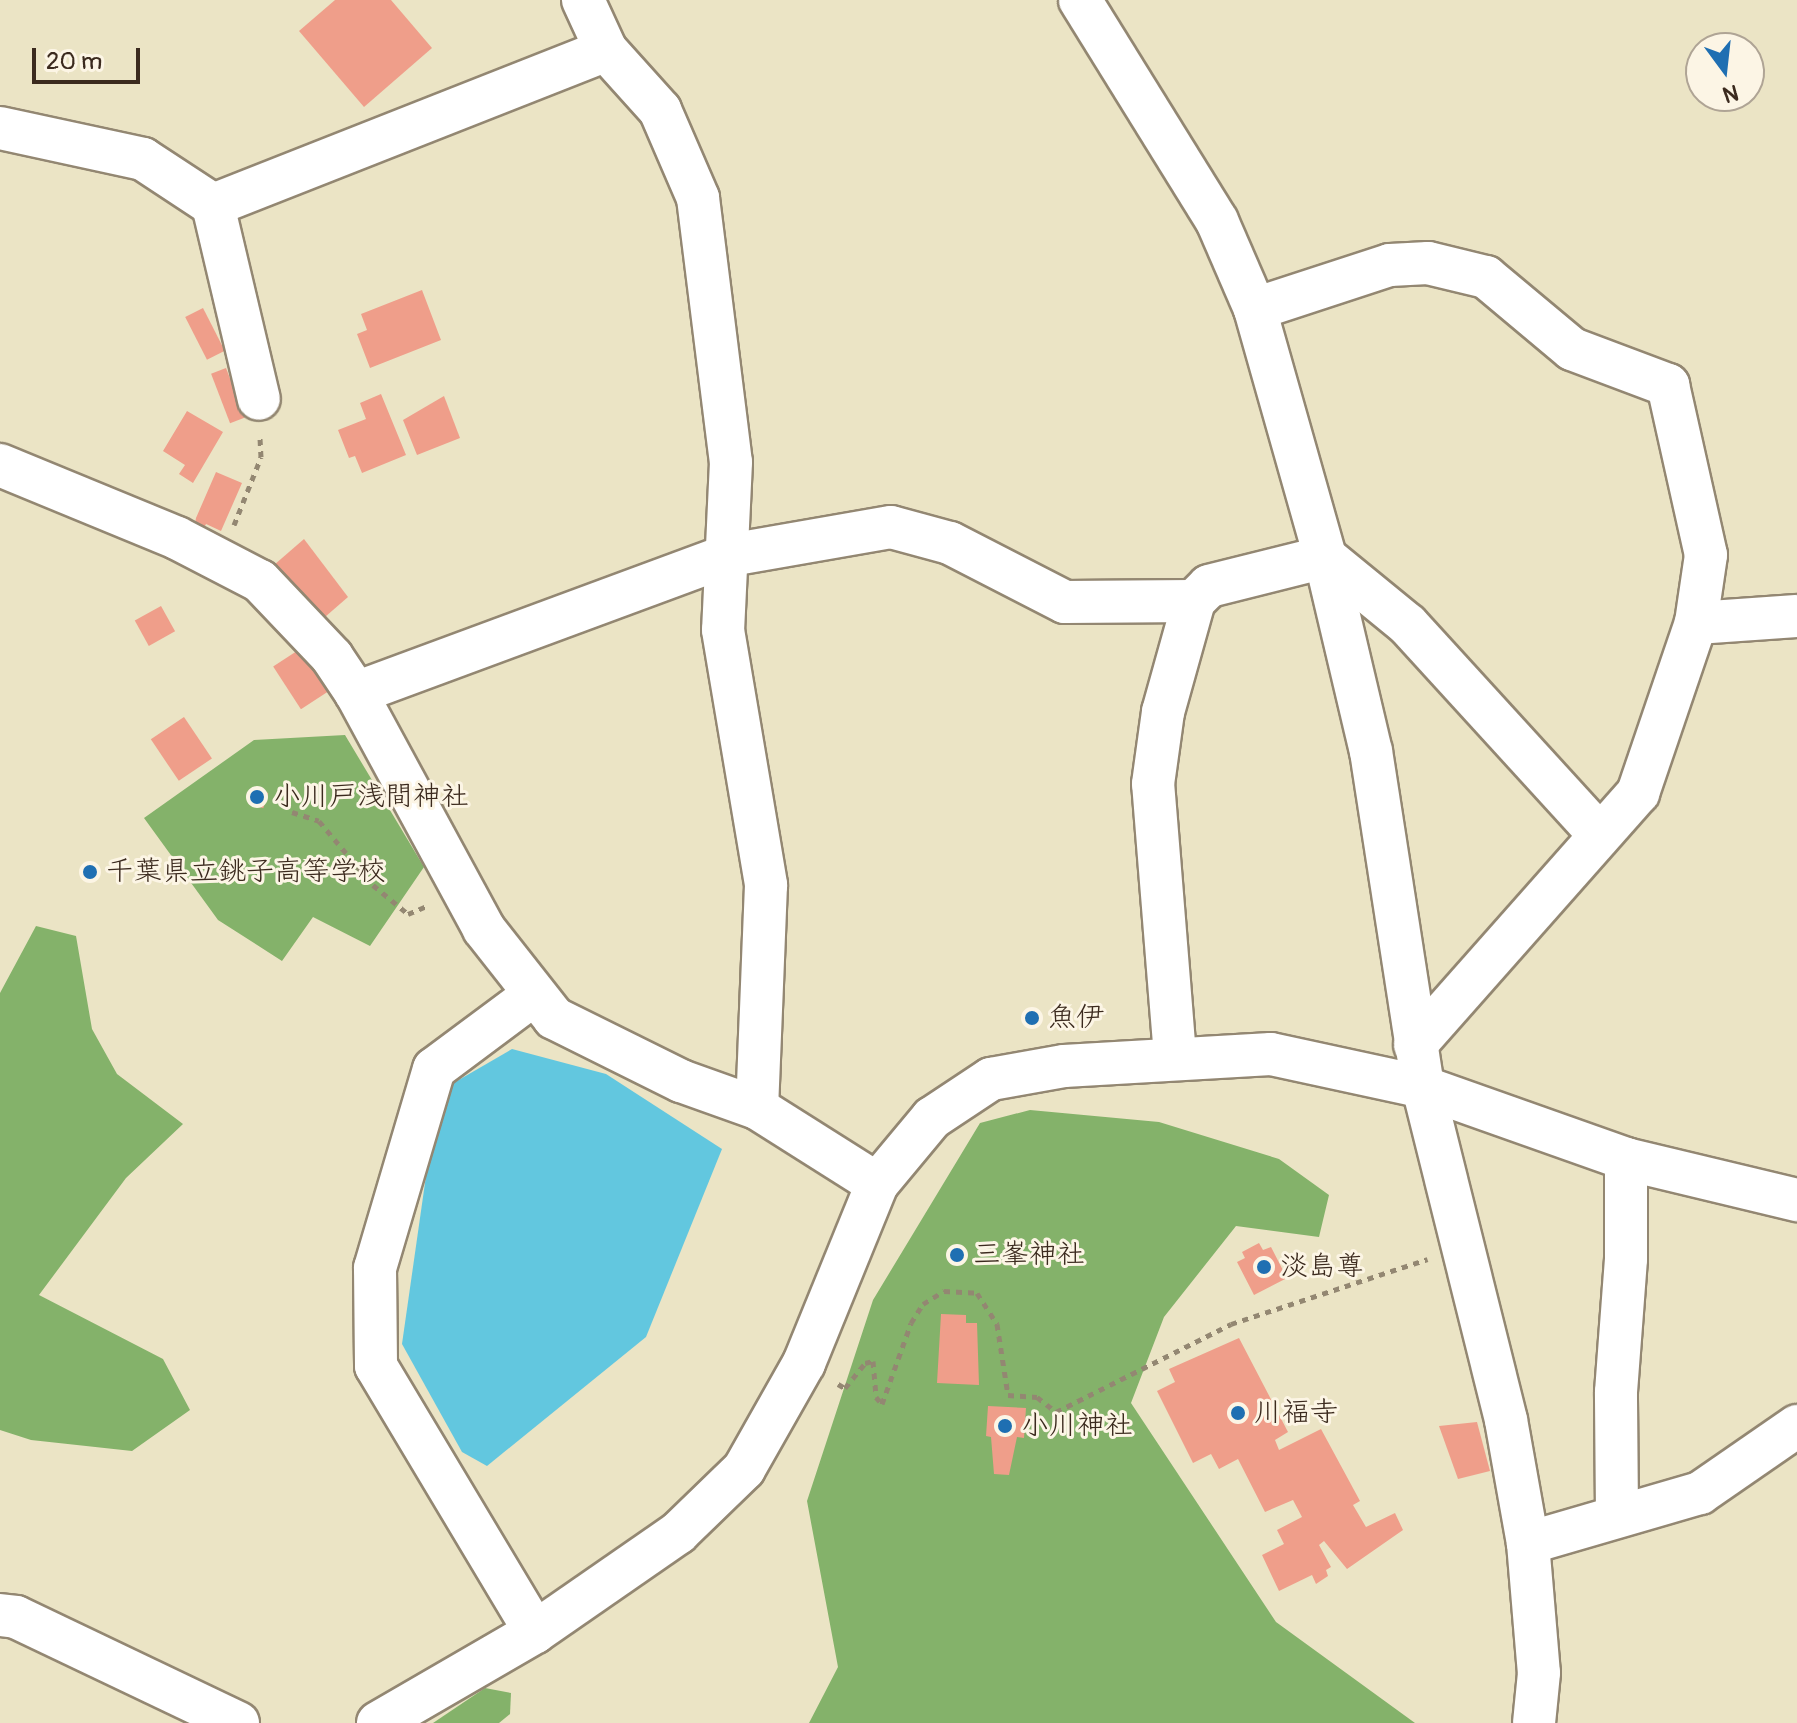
<!DOCTYPE html>
<html>
<head>
<meta charset="utf-8">
<style>
  body { margin:0 }
  #map { position:relative; width:1797px; height:1723px; overflow:hidden; background:#ebe4c5; font-family:Pangolin,"Klee One",sans-serif }
  div>[style] { position:absolute }
  [style*='--x'] { left:calc(var(--x)*1px); top:calc(var(--y)*1px); width:calc(var(--w)*1px); rotate:calc(var(--a)*1deg) }
  .forest>* { inset:0; background:#84b26a }
  .water>* { inset:0; background:#62c7df }
  .building>* { inset:0; background:#ef9e8a; transform-origin:0 0 }
  .path>* { height:5px; margin-top:-2.5px; transform-origin:0; background:repeating-linear-gradient(90deg,#938772 0 6px,transparent 0 12px) }
  .roads { filter:drop-shadow(2px 0 #938772) drop-shadow(-2px 0 #938772) drop-shadow(0 2px #938772) drop-shadow(0 -2px #938772) }
  .minor>* { height:42px; margin:-21px; padding:0 21px; transform-origin:21px; border-radius:21px; background:#fff }
  .dots>* { width:22px; height:22px; translate:-50% -50%; box-sizing:border-box; border:4px solid #fcf5e5; border-radius:50% }
  span { translate:-50% -50%; white-space:nowrap; text-align:center; line-height:1.15; -webkit-text-stroke:6px #fcf5e5; paint-order:stroke }
  .poi-label { font-size:28px; color:#3b2a1e }
  .left { translate:0 -50%; text-align:left }
  .north { position:absolute; left:1685px; top:32px; width:80px; height:80px; box-sizing:border-box; background:#fcf5e5; border:2px solid #afa495; border-radius:50%; rotate:165deg; font-size:22px; font-weight:700; line-height:32px; text-align:center; color:#3b2a1e }
  .north::after { content:''; display:block; margin:auto; width:28px; height:36px; background:#1f6fb2; clip-path:polygon(50% 0,100% 100%,50% 72%,0 100%) }
  .scale { position:absolute; left:32px; top:48px; width:108px; height:36px; box-sizing:border-box; border:4px solid #3b2a1e; border-top:0; padding-left:10px; font-size:24px; line-height:28px; white-space:nowrap; color:#3b2a1e; -webkit-text-stroke:6px #fcf5e5; paint-order:stroke }
</style>
</head>
<body>
<div id="map">
  <div class="forest">
    <div style="clip-path:polygon(345px 735px,424px 867px,370px 946px,313px 917px,282px 961px,218px 920px,144px 818px,254px 740px)"></div>
    <div style="clip-path:polygon(36px 926px,76px 936px,92px 1029px,117px 1074px,183px 1124px,126px 1178px,39px 1295px,163px 1359px,190px 1410px,132px 1451px,31px 1440px,0 1430px,0 993px)"></div>
    <div style="clip-path:polygon(1030px 1110px,1159px 1122px,1279px 1159px,1329px 1195px,1319px 1237px,1236px 1226px,1164px 1317px,1131px 1403px,1276px 1622px,1415px 1723px,809px 1723px,838px 1667px,807px 1501px,873px 1300px,980px 1123px)"></div>
    <div style="clip-path:polygon(485px 1688px,511px 1693px,510px 1714px,499px 1723px,433px 1723px)"></div>
  </div>
  <div class="water">
    <div style="clip-path:polygon(512px 1049px,606px 1074px,722px 1149px,646px 1337px,487px 1466px,462px 1452px,402px 1344px,438px 1092px)"></div>
  </div>
  <div class="building">
    <div style="clip-path:polygon(335px 0,391px 0,432px 48px,364px 107px,299px 31px)"></div>
    <div style="clip-path:polygon(422px 290px,441px 340px,370px 368px,357px 334px,367px 330px,361px 314px)"></div>
    <div style="left:203px;top:308px;width:48px;height:20px;rotate:63deg"></div>
    <div style="left:226px;top:368px;width:53px;height:16px;rotate:69deg"></div>
    <div style="clip-path:polygon(381px 394px,406px 455px,362px 473px,355px 456px,349px 458px,338px 430px,366px 419px,360px 403px)"></div>
    <div style="clip-path:polygon(444px 396px,460px 438px,417px 455px,403px 420px)"></div>
    <div style="clip-path:polygon(187px 411px,223px 432px,193px 483px,179px 474px,185px 465px,163px 451px)"></div>
    <div style="clip-path:polygon(216px 472px,242px 483px,221px 531px,206px 524px,202px 532px,194px 529px,196px 518px)"></div>
    <div style="clip-path:polygon(304px 539px,348px 597px,325px 617px,274px 565px)"></div>
    <div style="left:161px;top:606px;width:29px;height:30px;rotate:61deg"></div>
    <div style="left:300px;top:649px;width:51px;height:32px;rotate:57deg"></div>
    <div style="left:184px;top:717px;width:50px;height:40px;rotate:56deg"></div>
    <div style="left:253px;top:788px;width:16px;height:16px;rotate:18deg"></div>
    <div style="clip-path:polygon(1259px 1243px,1263px 1250px,1271px 1247px,1287px 1278px,1254px 1295px,1237px 1262px,1245px 1258px,1242px 1252px)"></div>
    <div style="clip-path:polygon(941px 1314px,966px 1315px,966px 1323px,977px 1323px,979px 1385px,937px 1383px)"></div>
    <div style="clip-path:polygon(1239px 1338px,1288px 1432px,1275px 1440px,1279px 1450px,1321px 1429px,1360px 1501px,1353px 1505px,1366px 1527px,1395px 1513px,1403px 1530px,1347px 1569px,1324px 1541px,1319px 1545px,1331px 1567px,1326px 1570px,1328px 1576px,1316px 1584px,1312px 1575px,1279px 1591px,1262px 1555px,1284px 1544px,1277px 1530px,1302px 1517px,1293px 1500px,1265px 1512px,1238px 1459px,1219px 1469px,1211px 1454px,1193px 1463px,1157px 1391px,1175px 1382px,1169px 1369px)"></div>
    <div style="clip-path:polygon(988px 1406px,1026px 1408px,1024px 1438px,1017px 1437px,1009px 1475px,994px 1474px,991px 1437px,986px 1436px)"></div>
    <div style="clip-path:polygon(1477px 1422px,1490px 1471px,1458px 1479px,1439px 1426px)"></div>
  </div>
  <div class="path">
    <div style="--x:234;--y:525;--w:73;--a:-68.3"></div>
    <div style="--x:261;--y:457;--w:21;--a:-93"></div>
    <div style="--x:292;--y:812;--w:28;--a:18"></div>
    <div style="--x:319;--y:821;--w:84;--a:49.8"></div>
    <div style="--x:373;--y:885;--w:45;--a:39.6"></div>
    <div style="--x:408;--y:914;--w:21;--a:-23"></div>
    <div style="--x:838;--y:1384;--w:8;--a:30"></div>
    <div style="--x:845;--y:1388;--w:32;--a:-51"></div>
    <div style="--x:865;--y:1363;--w:8;--a:-14"></div>
    <div style="--x:873;--y:1361;--w:36;--a:85"></div>
    <div style="--x:876;--y:1397;--w:9;--a:49"></div>
    <div style="--x:882;--y:1404;--w:86;--a:-70.3"></div>
    <div style="--x:911;--y:1323;--w:22;--a:-58"></div>
    <div style="--x:923;--y:1304;--w:25;--a:-32"></div>
    <div style="--x:944;--y:1291;--w:33;--a:3"></div>
    <div style="--x:977;--y:1293;--w:37;--a:57"></div>
    <div style="--x:997;--y:1324;--w:72;--a:81.2"></div>
    <div style="--x:1008;--y:1395;--w:29;--a:4"></div>
    <div style="--x:1037;--y:1397;--w:24;--a:38"></div>
    <div style="--x:1056;--y:1412;--w:196;--a:-26.7"></div>
    <div style="--x:1231;--y:1324;--w:207;--a:-18.3"></div>
  </div>
  <div class="roads">
    <div class="minor">
      <div style="--x:583;--y:0;--w:55;--a:65.3"></div>
      <div style="--x:606;--y:50;--w:81;--a:48"></div>
      <div style="--x:660;--y:110;--w:96;--a:66.6"></div>
      <div style="--x:698;--y:198;--w:266;--a:82.9"></div>
      <div style="--x:731;--y:462;--w:168;--a:92.7"></div>
      <div style="--x:723;--y:630;--w:259;--a:80.4"></div>
      <div style="--x:766;--y:885;--w:223;--a:92.3"></div>
      <div style="--x:1080;--y:0;--w:260;--a:58.2"></div>
      <div style="--x:1217;--y:221;--w:96;--a:66.6"></div>
      <div style="--x:1255;--y:309;--w:258;--a:74.2"></div>
      <div style="--x:1325;--y:557;--w:199;--a:76.7"></div>
      <div style="--x:1371;--y:751;--w:340;--a:81.2"></div>
      <div style="--x:1423;--y:1087;--w:343;--a:76"></div>
      <div style="--x:1506;--y:1420;--w:125;--a:79.9"></div>
      <div style="--x:1528;--y:1543;--w:130;--a:85.2"></div>
      <div style="--x:1539;--y:1673;--w:50;--a:95.7"></div>
      <div style="--x:0;--y:128;--w:146;--a:12.2"></div>
      <div style="--x:143;--y:159;--w:84;--a:33.3"></div>
      <div style="--x:213;--y:205;--w:199;--a:76.7"></div>
      <div style="--x:213;--y:205;--w:422;--a:-21.5"></div>
      <div style="--x:1255;--y:309;--w:142;--a:-18.1"></div>
      <div style="--x:1390;--y:265;--w:38;--a:-3"></div>
      <div style="--x:1428;--y:263;--w:60;--a:13.6"></div>
      <div style="--x:1486;--y:277;--w:112;--a:39.9"></div>
      <div style="--x:1572;--y:349;--w:103;--a:20.6"></div>
      <div style="--x:1668;--y:385;--w:174;--a:77.4"></div>
      <div style="--x:1706;--y:555;--w:69;--a:98.4"></div>
      <div style="--x:0;--y:465;--w:191;--a:22.4"></div>
      <div style="--x:177;--y:538;--w:93;--a:27.4"></div>
      <div style="--x:260;--y:581;--w:105;--a:46.5"></div>
      <div style="--x:332;--y:657;--w:43;--a:56.3"></div>
      <div style="--x:356;--y:693;--w:268;--a:61.5"></div>
      <div style="--x:484;--y:929;--w:113;--a:51.8"></div>
      <div style="--x:554;--y:1018;--w:142;--a:26.4"></div>
      <div style="--x:681;--y:1081;--w:81;--a:19.6"></div>
      <div style="--x:757;--y:1108;--w:142;--a:32.3"></div>
      <div style="--x:356;--y:693;--w:399;--a:-20.3"></div>
      <div style="--x:730;--y:555;--w:163;--a:-9.9"></div>
      <div style="--x:891;--y:527;--w:61;--a:15.2"></div>
      <div style="--x:950;--y:543;--w:129;--a:27.2"></div>
      <div style="--x:1065;--y:602;--w:129;--a:-0.4"></div>
      <div style="--x:532;--y:996;--w:122;--a:143.3"></div>
      <div style="--x:434;--y:1069;--w:208;--a:106.5"></div>
      <div style="--x:375;--y:1268;--w:98;--a:89.4"></div>
      <div style="--x:376;--y:1366;--w:310;--a:59.1"></div>
      <div style="--x:1415;--y:1045;--w:337;--a:-48.5"></div>
      <div style="--x:1638;--y:793;--w:180;--a:-71.2"></div>
      <div style="--x:1696;--y:623;--w:101;--a:-4"></div>
      <div style="--x:1175;--y:1056;--w:273;--a:-94.6"></div>
      <div style="--x:1153;--y:784;--w:73;--a:-82.1"></div>
      <div style="--x:1163;--y:712;--w:115;--a:-74.4"></div>
      <div style="--x:1194;--y:601;--w:21;--a:-45"></div>
      <div style="--x:1209;--y:586;--w:120;--a:-14"></div>
      <div style="--x:1325;--y:557;--w:107;--a:39.3"></div>
      <div style="--x:1408;--y:625;--w:283;--a:47.6"></div>
      <div style="--x:1617;--y:1514;--w:122;--a:-90.5"></div>
      <div style="--x:1616;--y:1392;--w:133;--a:-85.7"></div>
      <div style="--x:1626;--y:1259;--w:100;--a:-90"></div>
      <div style="--x:1528;--y:1543;--w:179;--a:-16.2"></div>
      <div style="--x:1700;--y:1493;--w:118;--a:-34.6"></div>
      <div style="--x:0;--y:1615;--w:16;--a:7"></div>
      <div style="--x:16;--y:1617;--w:246;--a:25.5"></div>
      <div style="--x:378;--y:1723;--w:181;--a:-30.1"></div>
      <div style="--x:535;--y:1632;--w:174;--a:-34.7"></div>
      <div style="--x:678;--y:1533;--w:92;--a:-44.1"></div>
      <div style="--x:744;--y:1469;--w:122;--a:-60.5"></div>
      <div style="--x:804;--y:1363;--w:193;--a:-67.8"></div>
      <div style="--x:877;--y:1184;--w:86;--a:-50.2"></div>
      <div style="--x:932;--y:1118;--w:71;--a:-33.5"></div>
      <div style="--x:991;--y:1079;--w:74;--a:-10.1"></div>
      <div style="--x:1064;--y:1066;--w:207;--a:-3.3"></div>
      <div style="--x:1271;--y:1054;--w:156;--a:12.2"></div>
      <div style="--x:1423;--y:1087;--w:215;--a:19.5"></div>
      <div style="--x:1626;--y:1159;--w:176;--a:13.5"></div>
    </div>
  </div>
  <div class="dots">
    <div style="left:257px;top:797px;background:#1f6fb2"></div>
    <div style="left:90px;top:872px;background:#1f6fb2"></div>
    <div style="left:1032px;top:1018px;background:#1f6fb2"></div>
    <div style="left:957px;top:1255px;background:#1f6fb2"></div>
    <div style="left:1264px;top:1267px;background:#1f6fb2"></div>
    <div style="left:1238px;top:1413px;background:#1f6fb2"></div>
    <div style="left:1005px;top:1426px;background:#1f6fb2"></div>
  </div>
  <div class="poi-label">
    <span class="left" style="left:273px;top:797px">小川戸浅間神社</span>
    <span class="left" style="left:106px;top:872px">千葉県立銚子高等学校</span>
    <span class="left" style="left:1048px;top:1018px">魚伊</span>
    <span class="left" style="left:973px;top:1255px">三峯神社</span>
    <span class="left" style="left:1280px;top:1267px">淡島尊</span>
    <span class="left" style="left:1254px;top:1413px">川福寺</span>
    <span class="left" style="left:1021px;top:1426px">小川神社</span>
  </div>
  <div class="north">N</div>
  <div class="scale">20 m</div>
</div>
</body>
</html>
